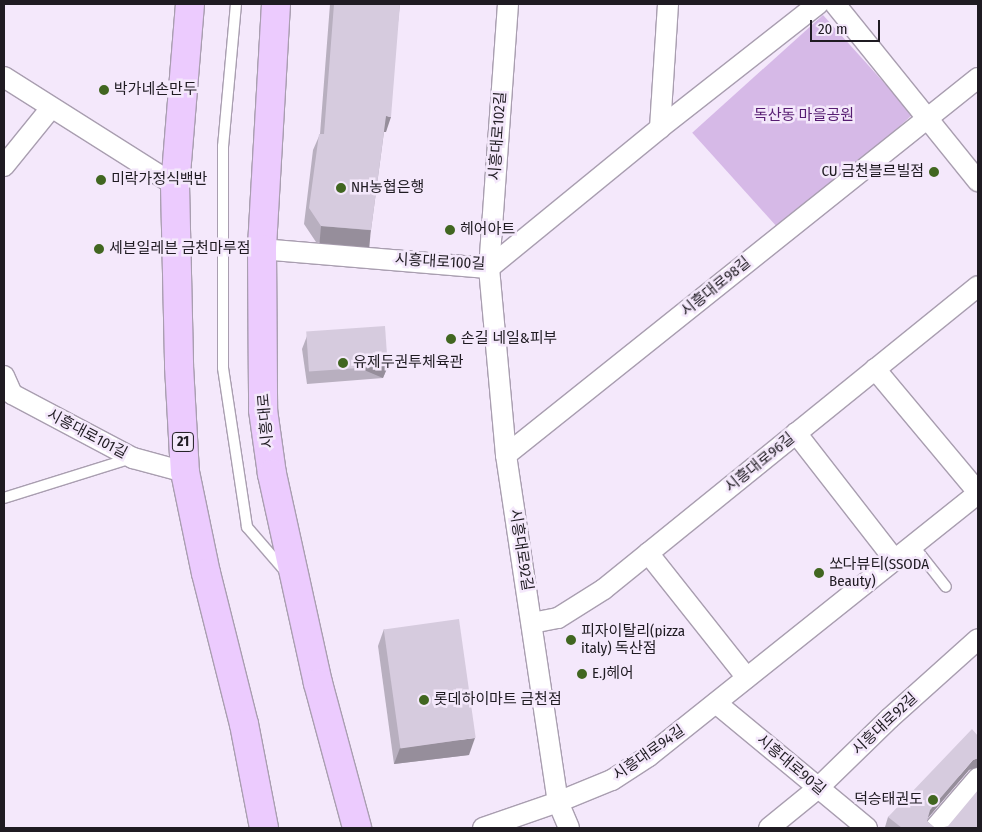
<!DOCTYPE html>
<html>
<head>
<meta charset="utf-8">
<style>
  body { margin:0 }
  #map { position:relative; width:982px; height:832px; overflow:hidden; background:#f4e8fb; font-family:"Fira Sans Condensed","Noto Sans KR",sans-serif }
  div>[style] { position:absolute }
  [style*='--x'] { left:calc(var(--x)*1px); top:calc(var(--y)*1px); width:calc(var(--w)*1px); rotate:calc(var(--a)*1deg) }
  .green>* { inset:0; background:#d6b9e7; transform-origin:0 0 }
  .roads { filter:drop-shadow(1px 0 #a99eb0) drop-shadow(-1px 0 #a99eb0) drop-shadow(0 1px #a99eb0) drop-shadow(0 -1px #a99eb0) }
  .service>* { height:10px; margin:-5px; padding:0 5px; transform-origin:5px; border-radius:5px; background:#fff }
  .minor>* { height:20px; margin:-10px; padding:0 10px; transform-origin:10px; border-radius:10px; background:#fff }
  .primary>* { height:28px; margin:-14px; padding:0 14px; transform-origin:14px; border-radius:14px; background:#eccbfe }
  .wall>* { inset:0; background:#b8afbf }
  .shaded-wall>* { inset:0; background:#968e9b; transform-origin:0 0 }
  .building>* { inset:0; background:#d6cbde; transform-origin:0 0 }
  .dots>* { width:14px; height:14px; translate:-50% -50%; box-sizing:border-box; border:2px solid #f4e8fb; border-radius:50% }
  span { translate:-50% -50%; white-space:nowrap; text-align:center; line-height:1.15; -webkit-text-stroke:5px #f4e8fb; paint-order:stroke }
  .shield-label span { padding:1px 4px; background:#f4e8fb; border:1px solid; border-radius:4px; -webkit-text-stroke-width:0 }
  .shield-label { font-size:14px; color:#1f1b22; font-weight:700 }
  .poi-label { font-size:15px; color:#1f1b22 }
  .left { translate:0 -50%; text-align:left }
  .right { translate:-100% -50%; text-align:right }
  .park-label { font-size:15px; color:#571d72 }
  .street-label { font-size:15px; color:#1f1b22 }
  .frame { position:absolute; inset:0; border:5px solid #1f1b22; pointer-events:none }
  .scale { position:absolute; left:810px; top:20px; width:70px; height:22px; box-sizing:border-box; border:2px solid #1f1b22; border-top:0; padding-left:6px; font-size:15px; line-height:18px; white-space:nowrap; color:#1f1b22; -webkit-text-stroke:4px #f4e8fb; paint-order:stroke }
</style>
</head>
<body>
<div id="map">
  <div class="green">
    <div style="left:823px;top:15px;width:134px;height:176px;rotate:48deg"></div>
  </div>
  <div class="roads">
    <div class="service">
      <div style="--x:236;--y:4;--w:143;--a:95.2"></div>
      <div style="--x:223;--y:146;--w:222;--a:90"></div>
      <div style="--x:223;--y:368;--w:161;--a:81.4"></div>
      <div style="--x:247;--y:527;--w:58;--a:49.2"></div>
      <div style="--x:4;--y:498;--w:134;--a:-17.4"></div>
      <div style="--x:913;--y:545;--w:53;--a:51.8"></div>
    </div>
    <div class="minor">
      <div style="--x:508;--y:4;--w:265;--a:94.1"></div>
      <div style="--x:489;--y:268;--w:188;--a:84.8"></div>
      <div style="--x:506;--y:455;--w:351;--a:81.5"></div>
      <div style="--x:558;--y:802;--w:28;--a:67"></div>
      <div style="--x:835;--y:4;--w:228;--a:51.1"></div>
      <div style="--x:4;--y:77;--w:202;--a:32.3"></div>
      <div style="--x:660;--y:128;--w:124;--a:-86.3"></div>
      <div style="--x:4;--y:166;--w:75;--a:-51"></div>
      <div style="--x:262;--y:249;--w:228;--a:4.8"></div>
      <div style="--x:489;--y:268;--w:221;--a:-39.3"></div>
      <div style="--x:660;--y:128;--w:201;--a:-38.1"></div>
      <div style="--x:875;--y:369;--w:160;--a:50.1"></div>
      <div style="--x:4;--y:376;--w:20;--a:66"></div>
      <div style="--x:12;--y:394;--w:137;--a:27.9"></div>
      <div style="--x:133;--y:458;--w:54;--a:15.1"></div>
      <div style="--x:796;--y:433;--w:161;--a:52.1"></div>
      <div style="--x:506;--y:455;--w:604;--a:-38.62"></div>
      <div style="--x:648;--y:553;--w:159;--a:51.6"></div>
      <div style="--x:532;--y:623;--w:26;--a:-11"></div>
      <div style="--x:558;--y:618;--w:54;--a:-32.2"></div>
      <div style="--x:604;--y:589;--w:481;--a:-39"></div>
      <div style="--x:716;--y:703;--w:196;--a:39.6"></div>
      <div style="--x:483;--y:828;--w:79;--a:-19.1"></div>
      <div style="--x:558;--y:802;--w:58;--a:-22.2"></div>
      <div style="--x:612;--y:780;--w:44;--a:-33"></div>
      <div style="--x:649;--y:756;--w:421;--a:-38.6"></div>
      <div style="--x:769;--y:828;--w:63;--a:-39.2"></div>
      <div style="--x:818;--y:788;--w:100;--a:-44.2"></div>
      <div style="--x:890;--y:718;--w:118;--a:-41.9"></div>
      <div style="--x:935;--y:828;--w:66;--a:-49.3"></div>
    </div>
    <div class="primary">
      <div style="--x:190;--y:4;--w:182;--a:94.7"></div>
      <div style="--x:175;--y:185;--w:181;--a:88.7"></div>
      <div style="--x:179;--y:366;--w:106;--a:86.8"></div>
      <div style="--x:185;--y:472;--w:103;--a:78.3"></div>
      <div style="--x:206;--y:573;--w:156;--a:75.9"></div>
      <div style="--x:244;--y:724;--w:106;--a:79.1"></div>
      <div style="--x:276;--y:4;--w:245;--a:93.3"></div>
      <div style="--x:262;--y:249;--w:161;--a:89.6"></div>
      <div style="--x:263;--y:410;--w:65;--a:82"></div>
      <div style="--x:272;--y:474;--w:214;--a:77.6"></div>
      <div style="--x:318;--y:683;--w:150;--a:74.9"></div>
    </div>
  </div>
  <div class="wall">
    <div style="clip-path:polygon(330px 4px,400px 4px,386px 132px,384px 132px,371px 230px,366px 246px,316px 242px,304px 224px,313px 150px,320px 134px)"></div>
    <div style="clip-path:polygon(307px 336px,388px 366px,383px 378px,307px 384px,302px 349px)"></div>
    <div style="clip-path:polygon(384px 629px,469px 755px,394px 764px,378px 646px)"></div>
    <div style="clip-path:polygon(969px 770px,928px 818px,927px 821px,935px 828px,886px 828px,885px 827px,888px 817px)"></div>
  </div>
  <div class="shaded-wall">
    <div style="clip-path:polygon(386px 116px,391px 117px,386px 132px,381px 132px)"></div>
    <div style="left:321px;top:226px;width:50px;height:17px;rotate:5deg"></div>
    <div style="left:388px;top:366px;width:13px;height:77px;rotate:113deg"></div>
    <div style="clip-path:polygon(475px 738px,469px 755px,394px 764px,400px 748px)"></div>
    <div style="clip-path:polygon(978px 758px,978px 767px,969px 770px,926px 820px,930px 810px,973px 760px)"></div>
  </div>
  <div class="building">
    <div style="clip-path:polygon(334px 4px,400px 4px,391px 117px,386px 116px,371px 230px,321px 226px,309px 208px,319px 134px,324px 134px)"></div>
    <div style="left:385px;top:326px;width:40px;height:79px;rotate:86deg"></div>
    <div style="left:459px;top:619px;width:120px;height:76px;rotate:82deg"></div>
    <div style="clip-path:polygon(972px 729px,978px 736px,978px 758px,973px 760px,930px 810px,927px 821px,935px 828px,902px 828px,888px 817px)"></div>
    <div style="clip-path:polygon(978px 790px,978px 828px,940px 828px,948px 826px)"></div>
  </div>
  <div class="dots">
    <div style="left:104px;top:90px;background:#416620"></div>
    <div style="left:934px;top:172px;background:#416620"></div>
    <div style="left:101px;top:180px;background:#416620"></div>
    <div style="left:341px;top:188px;background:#416620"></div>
    <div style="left:450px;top:230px;background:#416620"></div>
    <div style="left:99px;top:249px;background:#416620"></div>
    <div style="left:451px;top:339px;background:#416620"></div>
    <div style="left:343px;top:363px;background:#416620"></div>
    <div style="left:819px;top:573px;background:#416620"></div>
    <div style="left:571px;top:640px;background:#416620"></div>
    <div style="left:582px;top:674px;background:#416620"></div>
    <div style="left:424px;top:700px;background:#416620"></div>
    <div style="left:933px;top:800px;background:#416620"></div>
  </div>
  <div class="shield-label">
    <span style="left:183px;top:442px">21</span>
  </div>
  <div class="poi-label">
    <span class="left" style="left:114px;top:90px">박가네손만두</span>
    <span class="right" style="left:924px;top:172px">CU 금천블르빌점</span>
    <span class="left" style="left:111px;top:180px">미락가정식백반</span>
    <span class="left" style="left:351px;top:188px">NH농협은행</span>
    <span class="left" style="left:460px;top:230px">헤어아트</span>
    <span class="left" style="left:109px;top:249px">세븐일레븐 금천마루점</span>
    <span class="left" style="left:461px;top:339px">손길 네일&amp;피부</span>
    <span class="left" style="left:353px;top:363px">유제두권투체육관</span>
    <span class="left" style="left:829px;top:573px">쏘다뷰티(SSODA<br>Beauty)</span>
    <span class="left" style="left:581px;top:640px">피자이탈리(pizza<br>italy) 독산점</span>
    <span class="left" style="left:592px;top:674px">E.J헤어</span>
    <span class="left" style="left:434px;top:700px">롯데하이마트 금천점</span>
    <span class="right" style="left:923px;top:800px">덕승태권도</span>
  </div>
  <div class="park-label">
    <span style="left:804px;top:116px">독산동 마을공원</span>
  </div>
  <div class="street-label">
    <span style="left:498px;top:136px;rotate:-86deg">시흥대로102길</span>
    <span style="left:440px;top:262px;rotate:3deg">시흥대로100길</span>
    <span style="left:716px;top:287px;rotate:-39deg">시흥대로98길</span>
    <span style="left:266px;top:421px;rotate:-95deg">시흥대로</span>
    <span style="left:87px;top:434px;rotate:28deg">시흥대로101길</span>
    <span style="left:760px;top:463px;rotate:-39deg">시흥대로96길</span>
    <span style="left:521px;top:550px;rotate:81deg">시흥대로92길</span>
    <span style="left:885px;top:724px;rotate:-43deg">시흥대로92길</span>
    <span style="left:649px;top:753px;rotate:-35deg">시흥대로94길</span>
    <span style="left:791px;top:765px;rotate:40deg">시흥대로90길</span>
  </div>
  <div class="frame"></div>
  <div class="scale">20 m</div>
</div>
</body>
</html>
